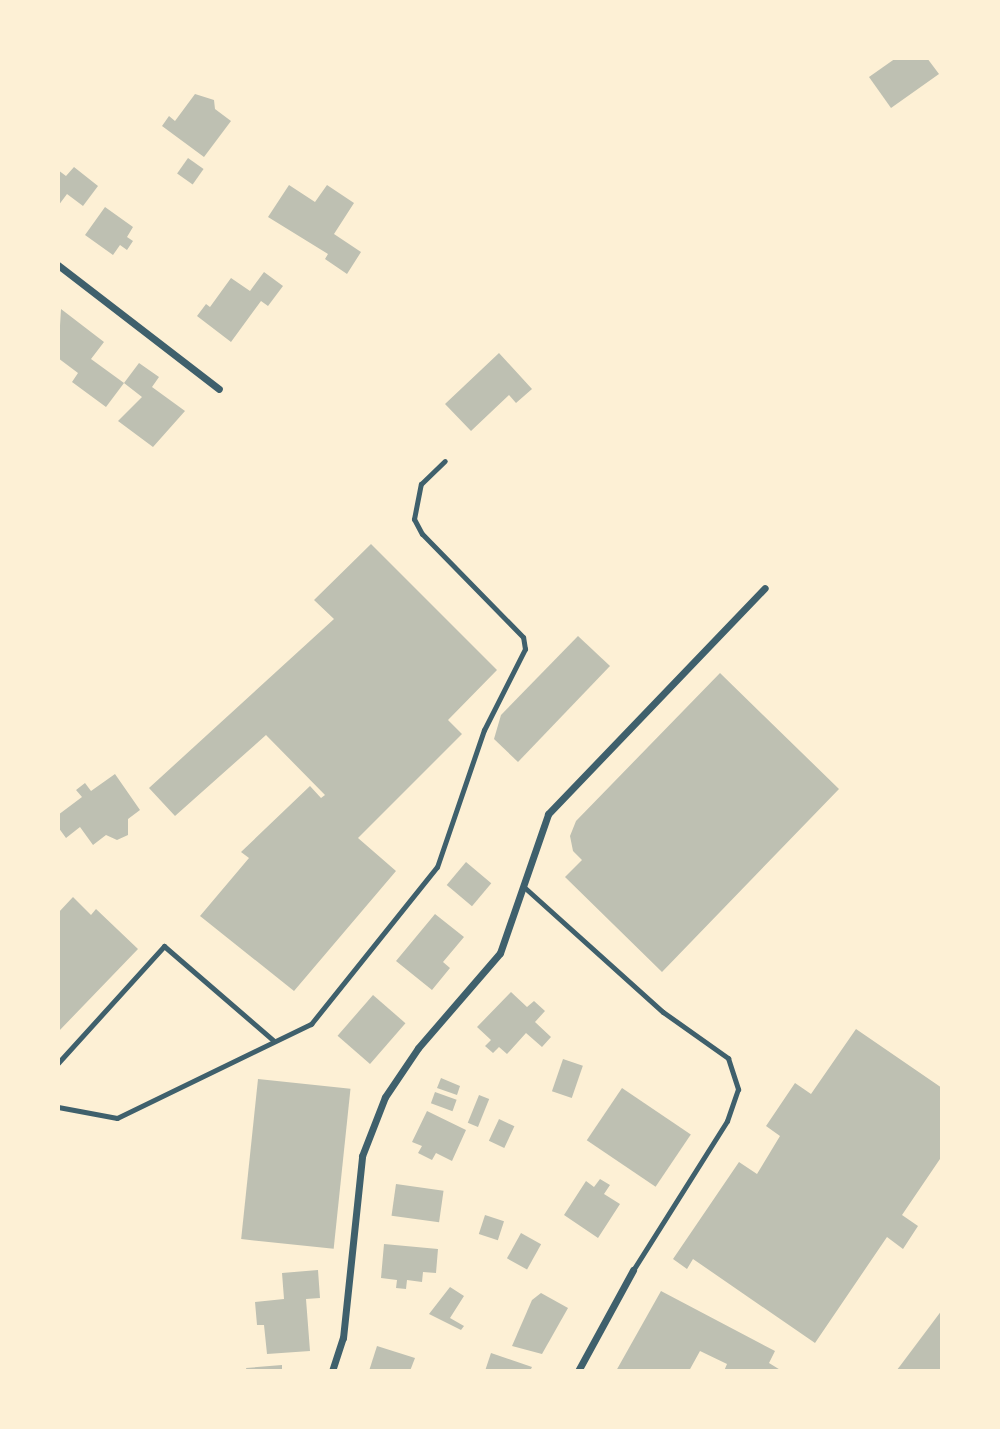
<!DOCTYPE html>
<html>
<head>
<meta charset="utf-8">
<style>
  body { margin:0 }
  #map { position:relative; width:1000px; height:1429px; overflow:hidden; background:#fdf0d5; font-family:"Exo 2",sans-serif }
  div>[style] { position:absolute }
  [style*='--x'] { left:calc(var(--x)*1px); top:calc(var(--y)*1px); width:calc(var(--w)*1px); rotate:calc(var(--a)*1deg) }
  .building>* { inset:0; background:#bec0b2; transform-origin:0 0 }
  .service>* { height:5px; margin:-2.5px; padding:0 2.5px; transform-origin:2.5px; border-radius:2.5px; background:#3f606c }
  .minor>* { height:7px; margin:-3.5px; padding:0 3.5px; transform-origin:3.5px; border-radius:3.5px; background:#3f606c }
  span { translate:-50% -50%; white-space:nowrap; text-align:center; line-height:1.15; -webkit-text-stroke:7px #fdf0d5; paint-order:stroke }
  .frame { position:absolute; inset:0; border:60px solid #fdf0d5; pointer-events:none }
</style>
</head>
<body>
<div id="map">
  <div class="building">
    <div style="clip-path:polygon(896px 58px,927px 58px,939px 74px,891px 108px,869px 77px)"></div>
    <div style="clip-path:polygon(195px 94px,214px 100px,215px 109px,231px 121px,204px 157px,162px 126px,169px 116px,175px 121px)"></div>
    <div style="left:188px;top:158px;width:19px;height:19px;rotate:35deg"></div>
    <div style="clip-path:polygon(74px 167px,98px 186px,83px 206px,67px 194px,58px 206px,58px 170px,66px 176px)"></div>
    <div style="clip-path:polygon(289px 185px,315px 202px,327px 185px,354px 203px,334px 234px,361px 252px,347px 274px,325px 259px,328px 254px,268px 217px)"></div>
    <div style="clip-path:polygon(105px 207px,133px 227px,127px 237px,133px 241px,127px 250px,120px 245px,113px 255px,85px 235px)"></div>
    <div style="clip-path:polygon(264px 272px,283px 286px,268px 306px,261px 301px,231px 342px,197px 316px,206px 304px,210px 307px,231px 278px,250px 291px)"></div>
    <div style="clip-path:polygon(61px 309px,104px 342px,91px 359px,124px 383px,106px 407px,72px 382px,78px 373px,58px 358px)"></div>
    <div style="clip-path:polygon(499px 353px,532px 389px,516px 403px,509px 395px,471px 431px,445px 404px)"></div>
    <div style="clip-path:polygon(139px 363px,159px 377px,152px 387px,185px 411px,153px 447px,118px 421px,142px 397px,124px 383px)"></div>
    <div style="clip-path:polygon(371px 544px,497px 670px,448px 720px,462px 734px,358px 838px,396px 871px,294px 991px,200px 916px,249px 858px,241px 852px,310px 786px,321px 798px,325px 795px,266px 735px,175px 816px,149px 788px,334px 619px,314px 600px)"></div>
    <div style="clip-path:polygon(578px 636px,610px 666px,518px 762px,494px 739px,501px 715px)"></div>
    <div style="clip-path:polygon(720px 673px,839px 789px,662px 972px,565px 877px,582px 860px,573px 851px,570px 836px,576px 821px)"></div>
    <div style="clip-path:polygon(115px 774px,140px 810px,128px 819px,128px 835px,117px 840px,106px 835px,93px 845px,80px 827px,66px 838px,58px 827px,58px 815px,82px 797px,76px 790px,85px 783px,91px 791px)"></div>
    <div style="left:466px;top:862px;width:33px;height:30px;rotate:40deg"></div>
    <div style="clip-path:polygon(73px 897px,91px 915px,96px 909px,138px 949px,58px 1032px,58px 913px)"></div>
    <div style="clip-path:polygon(435px 914px,464px 937px,443px 962px,450px 968px,432px 990px,396px 961px)"></div>
    <div style="clip-path:polygon(511px 992px,527px 1007px,534px 1001px,545px 1011px,535px 1022px,551px 1037px,542px 1047px,526px 1033px,507px 1054px,499px 1047px,493px 1053px,485px 1046px,491px 1040px,477px 1027px)"></div>
    <div style="left:373px;top:995px;width:43px;height:54px;rotate:41deg"></div>
    <div style="clip-path:polygon(856px 1029px,942px 1088px,942px 1156px,902px 1215px,918px 1226px,903px 1249px,887px 1237px,815px 1343px,693px 1259px,687px 1269px,673px 1259px,739px 1162px,757px 1174px,780px 1136px,766px 1126px,795px 1083px,811px 1094px)"></div>
    <div style="left:563px;top:1059px;width:21px;height:34px;rotate:19deg"></div>
    <div style="clip-path:polygon(441px 1078px,460px 1086px,457px 1095px,437px 1088px)"></div>
    <div style="left:258px;top:1079px;width:93px;height:161px;rotate:6deg"></div>
    <div style="left:622px;top:1088px;width:83px;height:63px;rotate:34deg"></div>
    <div style="left:435px;top:1092px;width:23px;height:12px;rotate:20deg"></div>
    <div style="left:479px;top:1095px;width:11px;height:30px;rotate:22deg"></div>
    <div style="clip-path:polygon(427px 1111px,466px 1130px,452px 1161px,436px 1153px,432px 1160px,418px 1153px,422px 1146px,412px 1142px)"></div>
    <div style="left:499px;top:1119px;width:17px;height:24px;rotate:25deg"></div>
    <div style="clip-path:polygon(600px 1179px,610px 1185px,604px 1194px,620px 1204px,598px 1238px,564px 1215px,586px 1181px,594px 1187px)"></div>
    <div style="left:396px;top:1184px;width:48px;height:32px;rotate:8deg"></div>
    <div style="left:485px;top:1215px;width:20px;height:20px;rotate:18deg"></div>
    <div style="left:521px;top:1233px;width:23px;height:29px;rotate:29deg"></div>
    <div style="clip-path:polygon(384px 1244px,438px 1249px,436px 1273px,423px 1272px,422px 1282px,407px 1280px,406px 1289px,396px 1288px,397px 1280px,381px 1278px)"></div>
    <div style="clip-path:polygon(318px 1270px,320px 1298px,306px 1299px,310px 1351px,267px 1354px,264px 1325px,257px 1325px,255px 1302px,284px 1299px,282px 1273px)"></div>
    <div style="clip-path:polygon(450px 1287px,464px 1296px,450px 1318px,464px 1326px,461px 1330px,429px 1314px)"></div>
    <div style="clip-path:polygon(661px 1291px,775px 1351px,769px 1363px,782px 1371px,724px 1371px,727px 1364px,700px 1351px,689px 1371px,616px 1371px)"></div>
    <div style="clip-path:polygon(541px 1293px,568px 1308px,542px 1354px,512px 1346px,532px 1300px)"></div>
    <div style="clip-path:polygon(942px 1310px,942px 1371px,896px 1371px,900px 1366px)"></div>
    <div style="clip-path:polygon(377px 1346px,415px 1358px,410px 1371px,369px 1371px)"></div>
    <div style="clip-path:polygon(491px 1353px,532px 1367px,530px 1371px,485px 1371px)"></div>
    <div style="clip-path:polygon(282px 1365px,282px 1371px,247px 1371px,246px 1368px)"></div>
  </div>
  <div class="service">
    <div style="--x:524;--y:887;--w:187;--a:42"></div>
    <div style="--x:663;--y:1012;--w:80;--a:35.3"></div>
    <div style="--x:728;--y:1058;--w:33;--a:72"></div>
    <div style="--x:738;--y:1089;--w:34;--a:109"></div>
    <div style="--x:727;--y:1121;--w:176;--a:122.2"></div>
    <div style="--x:58;--y:1063;--w:158;--a:-47.8"></div>
    <div style="--x:164;--y:946;--w:144;--a:40.8"></div>
    <div style="--x:58;--y:1107;--w:60;--a:10.6"></div>
    <div style="--x:117;--y:1118;--w:216;--a:-25.9"></div>
    <div style="--x:311;--y:1024;--w:201;--a:-51.3"></div>
    <div style="--x:437;--y:867;--w:145;--a:-71.1"></div>
    <div style="--x:484;--y:730;--w:91;--a:-63.2"></div>
    <div style="--x:525;--y:649;--w:12;--a:-99"></div>
    <div style="--x:523;--y:637;--w:144;--a:-134.4"></div>
    <div style="--x:422;--y:534;--w:17;--a:-118"></div>
    <div style="--x:414;--y:519;--w:36;--a:-79"></div>
    <div style="--x:421;--y:484;--w:33;--a:-44"></div>
  </div>
  <div class="minor">
    <div style="--x:58;--y:265;--w:203;--a:37.6"></div>
    <div style="--x:332;--y:1371;--w:35;--a:-72"></div>
    <div style="--x:343;--y:1338;--w:183;--a:-84"></div>
    <div style="--x:362;--y:1156;--w:63;--a:-68.7"></div>
    <div style="--x:385;--y:1097;--w:59;--a:-56"></div>
    <div style="--x:418;--y:1048;--w:125;--a:-49.2"></div>
    <div style="--x:500;--y:953;--w:147;--a:-70.9"></div>
    <div style="--x:548;--y:814;--w:313;--a:-46.2"></div>
    <div style="--x:578;--y:1371;--w:115;--a:-61.4"></div>
  </div>
  <div class="frame"></div>
</div>
</body>
</html>
